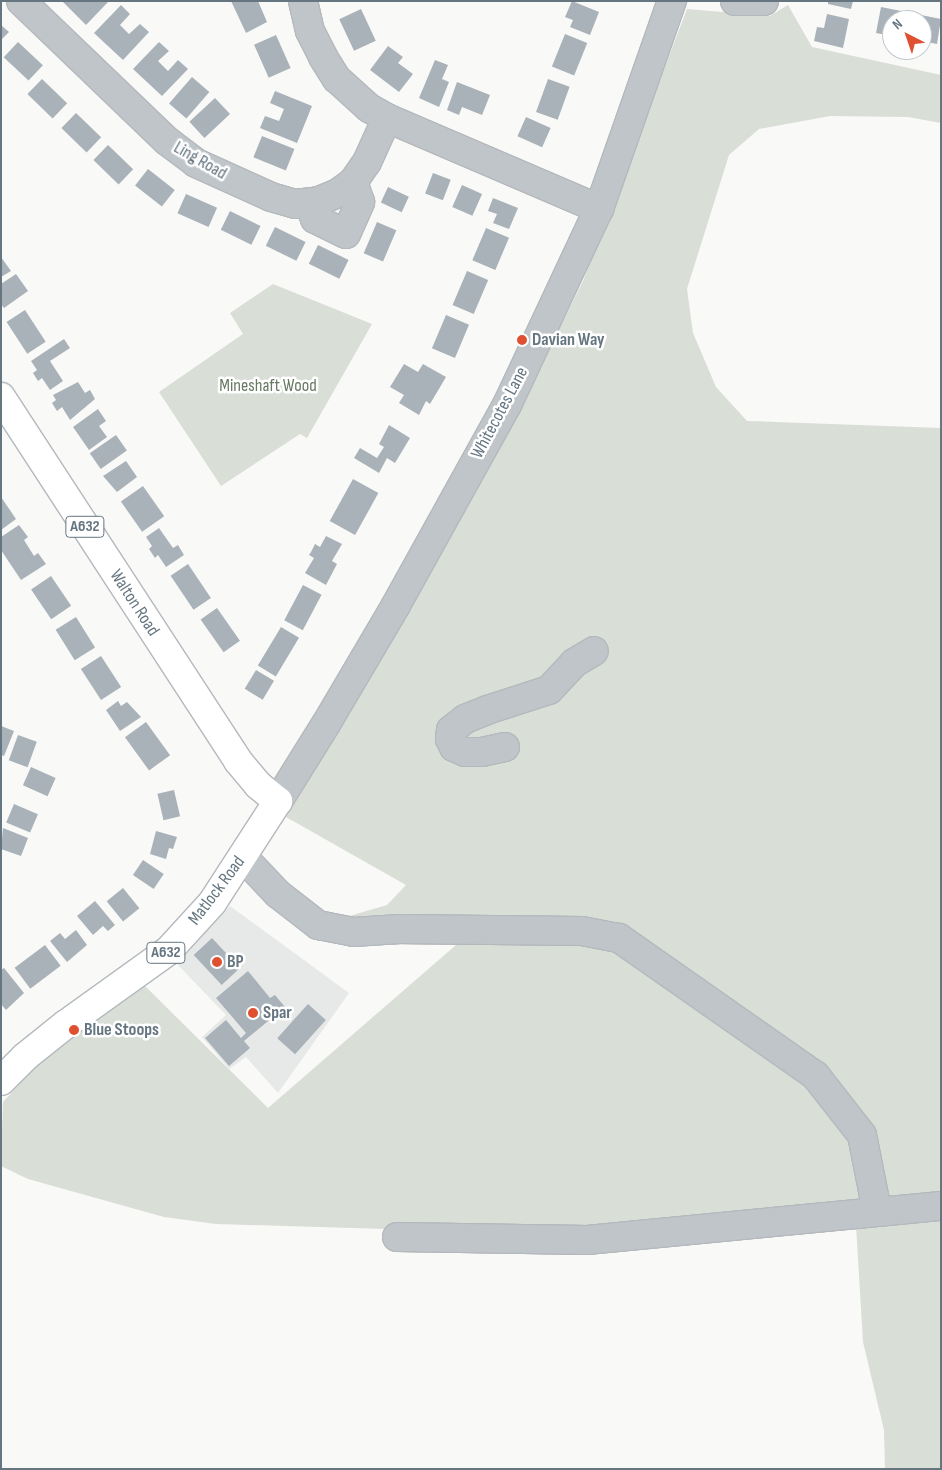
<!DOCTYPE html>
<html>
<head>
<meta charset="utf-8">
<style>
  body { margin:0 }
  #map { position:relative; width:942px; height:1470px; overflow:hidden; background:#f9f9f7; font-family:"Sofia Sans Condensed",sans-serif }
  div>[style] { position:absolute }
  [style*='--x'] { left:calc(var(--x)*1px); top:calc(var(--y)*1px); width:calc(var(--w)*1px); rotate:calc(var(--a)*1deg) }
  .built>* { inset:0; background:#e7e8e8 }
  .green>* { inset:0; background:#d9ded6 }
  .building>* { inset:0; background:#a9b2b8; transform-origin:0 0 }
  .roads { filter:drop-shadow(1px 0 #b4b9bd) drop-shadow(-1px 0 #b4b9bd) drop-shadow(0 1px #b4b9bd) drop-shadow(0 -1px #b4b9bd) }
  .minor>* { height:28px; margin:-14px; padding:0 14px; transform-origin:14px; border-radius:14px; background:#c0c5c9 }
  .major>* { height:28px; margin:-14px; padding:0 14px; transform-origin:14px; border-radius:14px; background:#fff }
  .dots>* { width:14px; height:14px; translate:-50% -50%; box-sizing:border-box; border:2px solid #fff; border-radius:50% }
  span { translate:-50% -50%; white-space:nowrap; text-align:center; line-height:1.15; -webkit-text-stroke:5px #fff; paint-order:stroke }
  .shield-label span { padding:1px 4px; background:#fff; border:1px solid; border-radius:4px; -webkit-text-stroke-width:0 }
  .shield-label { font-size:16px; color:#657681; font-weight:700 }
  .street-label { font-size:18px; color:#657681 }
  .poi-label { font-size:18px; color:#657681; font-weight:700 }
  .left { translate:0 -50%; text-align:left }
  .park-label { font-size:18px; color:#687963 }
  .frame { position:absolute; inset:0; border:2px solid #657681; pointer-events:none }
  .north { position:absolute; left:882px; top:10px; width:50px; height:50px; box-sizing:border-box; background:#fff; border:1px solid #c1c8cd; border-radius:50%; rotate:319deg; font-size:14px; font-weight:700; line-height:20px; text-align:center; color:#657681 }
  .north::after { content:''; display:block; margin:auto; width:18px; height:22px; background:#df5030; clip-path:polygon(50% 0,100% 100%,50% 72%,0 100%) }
</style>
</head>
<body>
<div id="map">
  <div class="built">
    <div style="clip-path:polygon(230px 906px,349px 993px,278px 1093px,246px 1057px,229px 1069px,202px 1037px,226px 1015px,177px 964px)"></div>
  </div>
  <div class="green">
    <div style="clip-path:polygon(788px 5px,812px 47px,941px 75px,941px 123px,908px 117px,830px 116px,759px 129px,729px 155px,687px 289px,693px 333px,716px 387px,747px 421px,941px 428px,941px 1469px,885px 1469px,884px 1430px,863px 1342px,856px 1225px,589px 1235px,216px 1224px,164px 1217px,28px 1179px,1px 1166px,3px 1102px,56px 1044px,141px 982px,268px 1108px,456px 945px,337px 944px,346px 917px,387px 905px,406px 885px,286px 817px,521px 406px,583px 281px,687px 9px,770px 16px)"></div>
    <div style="clip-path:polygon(273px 284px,372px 324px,307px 438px,300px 434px,221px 486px,159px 392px,243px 334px,230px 313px)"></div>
  </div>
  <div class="building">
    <div style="clip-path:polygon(62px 1px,109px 1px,86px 25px)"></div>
    <div style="clip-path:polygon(231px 1px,258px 1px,267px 22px,246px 33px)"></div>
    <div style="clip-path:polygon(572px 1px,599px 12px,590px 35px,570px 27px,573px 20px,565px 17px)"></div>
    <div style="clip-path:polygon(828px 1px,853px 1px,851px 9px,828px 4px)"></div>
    <div style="clip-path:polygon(121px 5px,130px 14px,120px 25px,129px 34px,140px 24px,149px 32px,123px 60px,94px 33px)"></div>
    <div style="clip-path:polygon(881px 7px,906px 12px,905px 20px,892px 20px,892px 36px,876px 33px)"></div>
    <div style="left:361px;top:9px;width:35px;height:24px;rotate:65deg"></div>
    <div style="clip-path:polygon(911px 13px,941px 19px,937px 44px,922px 41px,922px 20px,910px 20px)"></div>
    <div style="clip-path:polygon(827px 14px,849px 19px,843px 48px,814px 41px,817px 27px,824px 28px)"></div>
    <div style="clip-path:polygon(1px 25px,9px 32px,1px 40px)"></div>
    <div style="left:565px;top:34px;width:24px;height:35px;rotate:22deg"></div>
    <div style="left:276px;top:35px;width:36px;height:24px;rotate:66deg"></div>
    <div style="left:18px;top:42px;width:34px;height:21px;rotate:43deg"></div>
    <div style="clip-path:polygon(159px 42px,169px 51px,158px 61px,168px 71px,178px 60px,188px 69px,162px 96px,133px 69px)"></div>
    <div style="clip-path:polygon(388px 46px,403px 57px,398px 63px,413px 74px,399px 92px,370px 70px)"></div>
    <div style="clip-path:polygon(435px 60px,448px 65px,442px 79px,449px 82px,439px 107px,419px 98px)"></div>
    <div style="left:192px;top:77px;width:23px;height:35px;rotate:41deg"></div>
    <div style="left:42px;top:79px;width:35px;height:21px;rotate:44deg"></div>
    <div style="left:548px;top:79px;width:23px;height:35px;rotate:20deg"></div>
    <div style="clip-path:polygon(457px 82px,490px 95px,482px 115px,462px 107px,459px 115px,447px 110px)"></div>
    <div style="clip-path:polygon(275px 91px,312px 106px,297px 143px,260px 128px,265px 116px,279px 121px,284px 109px,270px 103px)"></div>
    <div style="left:215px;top:98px;width:22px;height:35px;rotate:47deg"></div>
    <div style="left:76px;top:113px;width:35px;height:21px;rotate:44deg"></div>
    <div style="left:526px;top:117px;width:27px;height:21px;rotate:24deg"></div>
    <div style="left:262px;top:136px;width:35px;height:23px;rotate:22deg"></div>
    <div style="left:108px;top:145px;width:35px;height:21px;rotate:44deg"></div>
    <div style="left:148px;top:169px;width:34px;height:21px;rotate:38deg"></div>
    <div style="left:433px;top:173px;width:19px;height:22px;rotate:21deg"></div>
    <div style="left:462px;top:185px;width:22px;height:24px;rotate:24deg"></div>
    <div style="left:388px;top:187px;width:23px;height:17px;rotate:25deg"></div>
    <div style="left:186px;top:194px;width:34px;height:21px;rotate:24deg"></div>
    <div style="clip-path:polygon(493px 198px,518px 208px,509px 229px,493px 223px,497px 214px,488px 211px)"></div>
    <div style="left:230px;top:211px;width:34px;height:21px;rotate:26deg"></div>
    <div style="left:377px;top:222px;width:21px;height:34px;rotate:23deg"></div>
    <div style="left:275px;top:227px;width:34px;height:21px;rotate:26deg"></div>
    <div style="left:486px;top:228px;width:25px;height:35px;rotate:23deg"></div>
    <div style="left:318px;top:245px;width:34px;height:21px;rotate:26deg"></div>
    <div style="clip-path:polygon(1px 257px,11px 271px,1px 277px)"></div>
    <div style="left:467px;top:271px;width:23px;height:37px;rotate:23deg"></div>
    <div style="clip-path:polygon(16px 274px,28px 291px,4px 308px,1px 304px,1px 284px)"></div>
    <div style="left:25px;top:310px;width:38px;height:22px;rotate:57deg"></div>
    <div style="left:446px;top:315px;width:25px;height:36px;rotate:23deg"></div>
    <div style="clip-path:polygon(64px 339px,70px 348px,50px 361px,63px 381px,50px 390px,42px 378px,38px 381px,33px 373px,37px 370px,31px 361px)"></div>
    <div style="clip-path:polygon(404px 364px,418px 372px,423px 364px,446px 377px,430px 404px,426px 401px,419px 415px,399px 403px,404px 395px,390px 387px)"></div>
    <div style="clip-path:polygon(78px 382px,85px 393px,90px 390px,95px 399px,70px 420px,62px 407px,57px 411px,52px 403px,56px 400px,53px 395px)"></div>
    <div style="clip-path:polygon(98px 409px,106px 421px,99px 426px,107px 437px,89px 450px,73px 427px)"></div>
    <div style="clip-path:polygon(389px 425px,410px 438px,395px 463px,387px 458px,379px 473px,354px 458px,360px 448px,377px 458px,384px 447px,379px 444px)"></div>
    <div style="left:116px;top:435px;width:19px;height:32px;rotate:55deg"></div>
    <div style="clip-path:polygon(126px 461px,137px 477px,117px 492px,103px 476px)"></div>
    <div style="left:353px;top:479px;width:29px;height:48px;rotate:29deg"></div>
    <div style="left:143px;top:486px;width:37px;height:27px;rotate:55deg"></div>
    <div style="clip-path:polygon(1px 497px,16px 519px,1px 530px)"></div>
    <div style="clip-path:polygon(19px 525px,28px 537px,24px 540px,34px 556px,38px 553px,46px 564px,21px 580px,1px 550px,1px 537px)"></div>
    <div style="clip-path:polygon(159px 528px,173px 548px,178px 545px,184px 555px,166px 567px,158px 555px,155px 558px,149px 549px,152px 546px,146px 537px)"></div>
    <div style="clip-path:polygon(326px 536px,342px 544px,332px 561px,337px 564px,326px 585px,305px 573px,314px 558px,309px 555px,311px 552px,315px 544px,320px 547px)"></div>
    <div style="left:188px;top:564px;width:41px;height:21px;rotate:56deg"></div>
    <div style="left:51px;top:576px;width:36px;height:24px;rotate:56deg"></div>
    <div style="left:303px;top:585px;width:21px;height:40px;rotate:28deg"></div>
    <div style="left:217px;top:608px;width:40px;height:20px;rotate:55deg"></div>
    <div style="left:76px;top:617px;width:36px;height:24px;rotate:58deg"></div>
    <div style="left:281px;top:627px;width:21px;height:45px;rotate:31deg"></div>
    <div style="left:101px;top:656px;width:37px;height:24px;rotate:57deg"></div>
    <div style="left:256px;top:670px;width:21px;height:22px;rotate:31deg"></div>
    <div style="clip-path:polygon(118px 701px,121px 706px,127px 702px,141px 717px,120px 731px,106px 710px)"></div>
    <div style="left:146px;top:722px;width:41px;height:26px;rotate:54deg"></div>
    <div style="clip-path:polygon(1px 726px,14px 731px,4px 756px,1px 755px)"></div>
    <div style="left:18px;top:735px;width:20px;height:27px;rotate:20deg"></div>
    <div style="left:31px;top:767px;width:27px;height:20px;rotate:24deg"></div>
    <div style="left:174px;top:790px;width:27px;height:17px;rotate:77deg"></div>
    <div style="left:14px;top:804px;width:26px;height:20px;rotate:23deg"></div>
    <div style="clip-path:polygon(3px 828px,28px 838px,21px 856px,1px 849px)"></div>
    <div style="clip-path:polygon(156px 831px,177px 837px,173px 849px,169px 848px,166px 859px,150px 854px)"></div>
    <div style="left:143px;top:860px;width:25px;height:18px;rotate:34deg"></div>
    <div style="left:123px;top:888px;width:26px;height:21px;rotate:51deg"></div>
    <div style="clip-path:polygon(95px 901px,115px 925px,108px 931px,103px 926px,93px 935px,77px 916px)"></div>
    <div style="clip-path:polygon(76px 930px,87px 945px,67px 962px,50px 941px,60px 933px,65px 939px)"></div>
    <div style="left:212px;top:938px;width:41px;height:25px;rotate:47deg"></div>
    <div style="left:45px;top:945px;width:26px;height:38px;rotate:53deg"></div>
    <div style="clip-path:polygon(4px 968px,24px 993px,6px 1010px,1px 1004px,1px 970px)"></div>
    <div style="clip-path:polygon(248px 971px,270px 998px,275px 995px,285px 1007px,244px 1041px,250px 1048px,229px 1066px,205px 1038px,226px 1020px,241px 1038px,246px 1033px,216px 998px)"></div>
    <div style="left:308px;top:1004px;width:24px;height:46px;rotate:42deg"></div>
  </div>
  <div class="roads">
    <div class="minor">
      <div style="--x:21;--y:1;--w:202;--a:43.8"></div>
      <div style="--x:167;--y:141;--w:36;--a:37"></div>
      <div style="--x:196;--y:163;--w:82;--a:24.4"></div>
      <div style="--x:271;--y:197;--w:25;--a:16"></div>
      <div style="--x:295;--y:204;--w:24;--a:-7"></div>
      <div style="--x:319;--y:201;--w:21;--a:-23"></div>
      <div style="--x:338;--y:193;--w:19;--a:-36"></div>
      <div style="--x:353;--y:182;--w:24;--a:-55"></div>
      <div style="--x:367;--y:162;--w:48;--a:-65.6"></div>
      <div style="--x:303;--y:1;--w:31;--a:77"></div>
      <div style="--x:310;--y:31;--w:29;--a:63"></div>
      <div style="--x:323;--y:57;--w:26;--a:58"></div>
      <div style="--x:337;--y:79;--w:43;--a:42.2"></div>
      <div style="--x:369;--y:108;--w:21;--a:29"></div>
      <div style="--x:387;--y:118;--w:231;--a:23.2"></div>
      <div style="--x:735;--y:1;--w:29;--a:0"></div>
      <div style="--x:309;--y:203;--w:17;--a:69"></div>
      <div style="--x:315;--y:219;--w:34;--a:26"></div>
      <div style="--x:346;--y:234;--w:35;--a:-66"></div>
      <div style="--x:360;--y:202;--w:21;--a:-109"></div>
      <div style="--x:505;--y:747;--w:24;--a:168"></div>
      <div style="--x:482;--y:752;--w:17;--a:180"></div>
      <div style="--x:465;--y:752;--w:12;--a:-156"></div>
      <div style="--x:454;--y:747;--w:9;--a:-117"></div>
      <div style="--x:450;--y:739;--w:9;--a:-84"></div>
      <div style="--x:451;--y:730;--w:18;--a:-38"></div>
      <div style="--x:465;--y:719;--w:24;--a:-22"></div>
      <div style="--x:487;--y:710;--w:65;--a:-17.9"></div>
      <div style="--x:549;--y:690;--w:37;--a:-47"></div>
      <div style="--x:574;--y:663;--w:23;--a:-31"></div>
      <div style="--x:278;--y:801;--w:91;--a:-58.1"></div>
      <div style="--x:326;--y:724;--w:138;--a:-59.5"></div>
      <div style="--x:396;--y:605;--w:229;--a:-61"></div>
      <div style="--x:507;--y:405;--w:217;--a:-64.9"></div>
      <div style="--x:599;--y:209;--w:220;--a:-70.7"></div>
      <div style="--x:243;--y:857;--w:51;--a:46.6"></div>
      <div style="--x:278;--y:894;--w:51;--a:37.8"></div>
      <div style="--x:318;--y:925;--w:36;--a:11"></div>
      <div style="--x:353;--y:932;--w:47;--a:-3.7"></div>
      <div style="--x:400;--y:929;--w:182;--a:0.6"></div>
      <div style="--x:582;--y:931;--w:38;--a:11"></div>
      <div style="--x:619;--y:938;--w:239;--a:35"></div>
      <div style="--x:815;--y:1075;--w:76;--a:51.9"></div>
      <div style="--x:862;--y:1135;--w:77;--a:78.8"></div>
      <div style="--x:397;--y:1237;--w:190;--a:0.9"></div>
      <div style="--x:587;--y:1240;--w:356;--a:-5.5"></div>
    </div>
    <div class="major">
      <div style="--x:1;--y:397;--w:434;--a:56.9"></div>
      <div style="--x:238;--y:761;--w:31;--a:50"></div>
      <div style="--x:258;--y:785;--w:26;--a:39"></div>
      <div style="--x:278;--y:801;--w:121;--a:122.9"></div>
      <div style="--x:212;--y:903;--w:65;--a:132.5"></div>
      <div style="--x:168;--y:951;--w:125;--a:144.4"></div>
      <div style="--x:66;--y:1024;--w:53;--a:141.2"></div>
      <div style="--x:25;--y:1057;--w:34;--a:135"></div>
    </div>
  </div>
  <div class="dots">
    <div style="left:522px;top:340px;background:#df5030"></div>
    <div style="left:217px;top:962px;background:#df5030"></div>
    <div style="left:253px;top:1013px;background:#df5030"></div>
    <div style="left:74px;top:1030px;background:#df5030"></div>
  </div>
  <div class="shield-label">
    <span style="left:85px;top:527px">A632</span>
    <span style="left:166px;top:953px">A632</span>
  </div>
  <div class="street-label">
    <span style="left:200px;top:161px;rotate:30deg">Ling Road</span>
    <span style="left:500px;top:413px;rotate:-62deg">Whitecotes Lane</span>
    <span style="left:134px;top:603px;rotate:57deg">Walton Road</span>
    <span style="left:217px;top:891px;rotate:-53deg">Matlock Road</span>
  </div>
  <div class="poi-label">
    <span class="left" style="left:532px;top:340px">Davian Way</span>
    <span class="left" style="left:227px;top:962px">BP</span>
    <span class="left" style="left:263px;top:1013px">Spar</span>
    <span class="left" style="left:84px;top:1030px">Blue Stoops</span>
  </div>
  <div class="park-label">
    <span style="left:268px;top:386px">Mineshaft Wood</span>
  </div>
  <div class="frame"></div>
  <div class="north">N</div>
</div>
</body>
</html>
